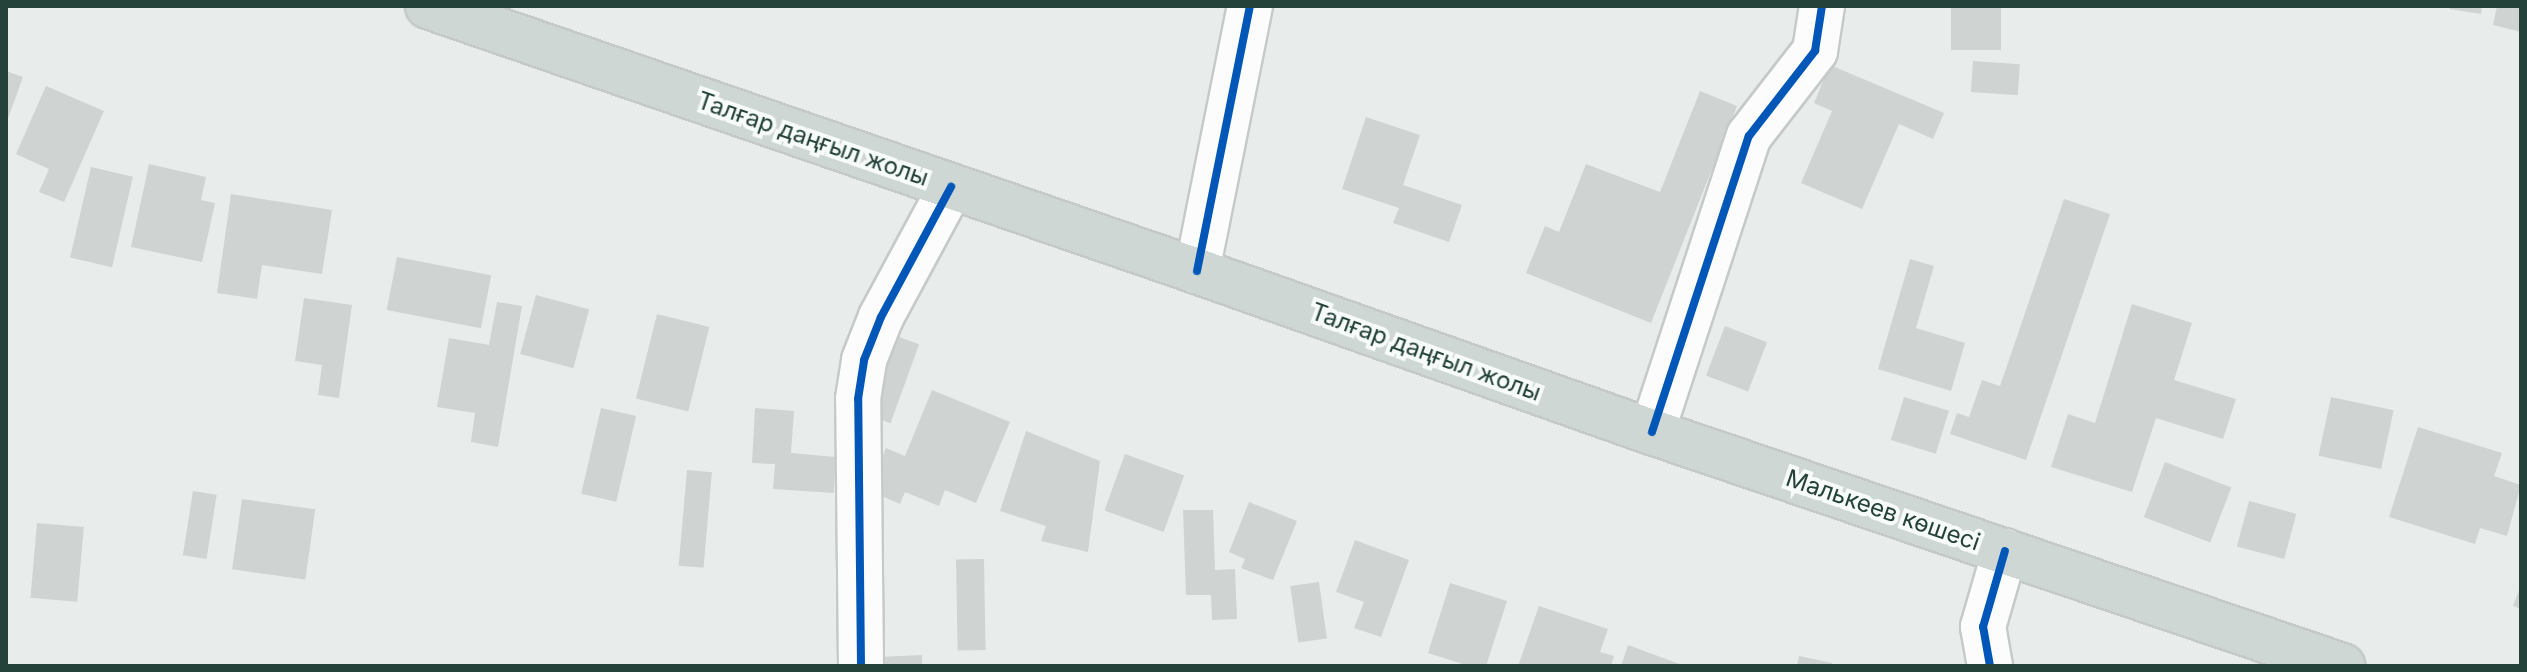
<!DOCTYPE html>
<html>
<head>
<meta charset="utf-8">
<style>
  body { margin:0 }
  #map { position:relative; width:2527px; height:672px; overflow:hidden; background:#e8edeb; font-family:Inter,sans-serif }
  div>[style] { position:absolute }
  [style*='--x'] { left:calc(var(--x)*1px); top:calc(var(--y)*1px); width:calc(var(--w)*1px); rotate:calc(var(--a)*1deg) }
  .building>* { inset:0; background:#cfd4d2; transform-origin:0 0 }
  .roads { filter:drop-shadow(2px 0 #c5cac8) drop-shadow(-2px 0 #c5cac8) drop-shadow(0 2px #c5cac8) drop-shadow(0 -2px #c5cac8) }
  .minor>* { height:44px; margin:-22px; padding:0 22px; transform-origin:22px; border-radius:22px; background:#fcfcfc }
  .major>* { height:44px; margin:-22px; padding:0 22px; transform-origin:22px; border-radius:22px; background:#cfd7d5 }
  .cycleway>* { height:8px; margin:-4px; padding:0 4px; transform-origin:4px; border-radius:4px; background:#0057b8 }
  span { translate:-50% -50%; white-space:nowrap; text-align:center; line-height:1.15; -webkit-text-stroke:8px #f7fbf9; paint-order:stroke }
  .street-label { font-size:24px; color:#24423a }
  .frame { position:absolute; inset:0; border:8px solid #24423a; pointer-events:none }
</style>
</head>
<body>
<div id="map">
  <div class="building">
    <div style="left:1951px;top:6px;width:50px;height:44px"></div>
    <div style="clip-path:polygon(2450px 6px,2482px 6px,2481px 14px,2449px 9px)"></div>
    <div style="clip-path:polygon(2497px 6px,2521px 6px,2521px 32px,2493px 25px)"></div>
    <div style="left:1973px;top:61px;width:47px;height:31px;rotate:4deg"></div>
    <div style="clip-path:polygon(1830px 65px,1944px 113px,1933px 139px,1899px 124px,1862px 209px,1801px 183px,1832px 111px,1814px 103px)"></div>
    <div style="clip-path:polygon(6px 71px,23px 77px,6px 124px)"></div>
    <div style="clip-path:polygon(46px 86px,104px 111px,64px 202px,39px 192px,49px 169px,16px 154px)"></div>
    <div style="clip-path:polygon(1700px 91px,1737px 106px,1651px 323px,1526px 273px,1545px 226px,1559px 232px,1586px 164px,1660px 192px)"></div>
    <div style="clip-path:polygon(1366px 117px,1420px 135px,1403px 185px,1462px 205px,1449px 242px,1393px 223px,1399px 208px,1342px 189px)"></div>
    <div style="clip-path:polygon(149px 164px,206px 177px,201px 200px,215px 203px,202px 262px,131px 247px)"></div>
    <div style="left:91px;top:167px;width:43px;height:93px;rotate:13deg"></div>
    <div style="clip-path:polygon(231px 194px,332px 210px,322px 274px,262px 265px,257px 299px,217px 293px)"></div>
    <div style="clip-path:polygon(2064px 199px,2110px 214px,2026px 460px,1950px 434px,1957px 413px,1969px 417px,1982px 380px,2000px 386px)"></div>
    <div style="left:397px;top:257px;width:96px;height:54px;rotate:11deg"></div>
    <div style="clip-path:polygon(1910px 259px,1934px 266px,1916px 328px,1965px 343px,1951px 391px,1878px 369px)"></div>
    <div style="left:536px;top:295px;width:55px;height:61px;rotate:15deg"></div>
    <div style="clip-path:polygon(304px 298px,352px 305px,339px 398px,318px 395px,322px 365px,295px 361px)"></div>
    <div style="clip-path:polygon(497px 302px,522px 306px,498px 447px,471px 442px,475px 413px,437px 407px,449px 338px,489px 345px)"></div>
    <div style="clip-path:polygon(2132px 304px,2192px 323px,2174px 380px,2236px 399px,2223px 439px,2156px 418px,2132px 492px,2051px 467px,2068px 414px,2095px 423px)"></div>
    <div style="left:657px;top:314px;width:54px;height:87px;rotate:14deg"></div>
    <div style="left:1725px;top:326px;width:45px;height:53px;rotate:21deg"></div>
    <div style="left:891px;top:334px;width:30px;height:84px;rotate:20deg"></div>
    <div style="clip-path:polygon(932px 390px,1010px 422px,976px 503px,945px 490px,939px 506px,905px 492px,900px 504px,868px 490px,886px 448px,905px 456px)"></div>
    <div style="left:1904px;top:397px;width:47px;height:45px;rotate:17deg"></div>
    <div style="left:2331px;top:397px;width:64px;height:60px;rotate:12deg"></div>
    <div style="left:601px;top:408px;width:36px;height:88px;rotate:13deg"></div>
    <div style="clip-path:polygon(755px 408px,794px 411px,791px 453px,836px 457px,834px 493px,773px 489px,775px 464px,752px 463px)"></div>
    <div style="clip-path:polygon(2418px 427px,2502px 453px,2494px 476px,2521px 485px,2507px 536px,2480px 528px,2475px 544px,2389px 517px)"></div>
    <div style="clip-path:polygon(1026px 431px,1100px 461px,1088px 552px,1041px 541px,1046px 526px,1000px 511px)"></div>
    <div style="left:1125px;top:454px;width:63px;height:60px;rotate:20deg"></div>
    <div style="left:2165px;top:462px;width:71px;height:59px;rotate:21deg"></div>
    <div style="left:687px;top:470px;width:25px;height:96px;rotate:5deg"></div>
    <div style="left:193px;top:491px;width:24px;height:65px;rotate:9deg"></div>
    <div style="left:242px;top:499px;width:74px;height:71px;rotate:8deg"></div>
    <div style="left:2249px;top:501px;width:49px;height:47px;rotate:15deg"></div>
    <div style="clip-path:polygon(1249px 502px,1297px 521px,1273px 580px,1241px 568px,1245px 559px,1229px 552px)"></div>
    <div style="clip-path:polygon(1183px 510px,1213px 510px,1215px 570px,1235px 569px,1237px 619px,1212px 620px,1211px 595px,1186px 595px)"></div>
    <div style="left:37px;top:523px;width:47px;height:75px;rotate:5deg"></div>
    <div style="clip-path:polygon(1355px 540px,1409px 560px,1381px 637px,1354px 628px,1364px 602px,1336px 592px)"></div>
    <div style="left:984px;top:559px;width:91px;height:28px;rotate:89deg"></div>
    <div style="left:1319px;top:582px;width:57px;height:29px;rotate:82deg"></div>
    <div style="clip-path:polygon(1450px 583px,1507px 601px,1486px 666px,1469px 666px,1428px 653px)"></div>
    <div style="clip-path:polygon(2521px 585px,2521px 609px,2513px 606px)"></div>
    <div style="clip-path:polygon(1539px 606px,1608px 629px,1600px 652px,1614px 656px,1611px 666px,1518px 666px)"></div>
    <div style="clip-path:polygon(1628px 645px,1685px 666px,1621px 666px)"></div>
    <div style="clip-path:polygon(922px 655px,922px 666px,879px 666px,878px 657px)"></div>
    <div style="clip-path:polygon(1799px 656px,1832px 663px,1832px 666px,1797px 666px)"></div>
  </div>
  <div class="roads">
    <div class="minor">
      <div style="--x:1197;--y:271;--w:270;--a:-78.7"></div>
      <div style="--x:1652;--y:432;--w:311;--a:-71.9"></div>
      <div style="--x:1749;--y:136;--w:108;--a:-52.2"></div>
      <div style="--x:1815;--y:51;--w:46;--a:-81.2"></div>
      <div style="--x:861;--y:666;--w:267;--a:-90.6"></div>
      <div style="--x:858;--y:399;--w:39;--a:-81"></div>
      <div style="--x:864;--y:360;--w:46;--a:-68.4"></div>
      <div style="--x:881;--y:317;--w:148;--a:-61.7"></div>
      <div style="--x:1990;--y:666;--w:40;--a:-100"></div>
      <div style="--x:1983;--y:627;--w:79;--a:-73.9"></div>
    </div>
    <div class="major">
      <div style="--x:428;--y:6;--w:813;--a:19.01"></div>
      <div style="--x:1197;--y:271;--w:483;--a:19.5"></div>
      <div style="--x:1652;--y:432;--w:729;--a:18.73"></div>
    </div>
  </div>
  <div class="cycleway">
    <div style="--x:1197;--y:271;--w:270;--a:-78.7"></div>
    <div style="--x:1652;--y:432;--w:311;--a:-71.9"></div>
    <div style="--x:1749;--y:136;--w:108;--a:-52.2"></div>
    <div style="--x:1815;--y:51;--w:46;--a:-81.2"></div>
    <div style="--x:861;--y:666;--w:267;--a:-90.6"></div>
    <div style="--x:858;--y:399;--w:39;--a:-81"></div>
    <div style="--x:864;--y:360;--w:46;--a:-68.4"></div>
    <div style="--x:881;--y:317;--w:148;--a:-61.7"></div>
    <div style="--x:1990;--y:666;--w:40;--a:-100"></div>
    <div style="--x:1983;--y:627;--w:79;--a:-73.9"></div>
  </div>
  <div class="street-label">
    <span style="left:813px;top:139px;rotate:19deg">Талғар даңғыл жолы</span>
    <span style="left:1426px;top:352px;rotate:20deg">Талғар даңғыл жолы</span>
    <span style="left:1883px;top:510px;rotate:19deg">Малькеев көшесі</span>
  </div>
  <div class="frame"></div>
</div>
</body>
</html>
